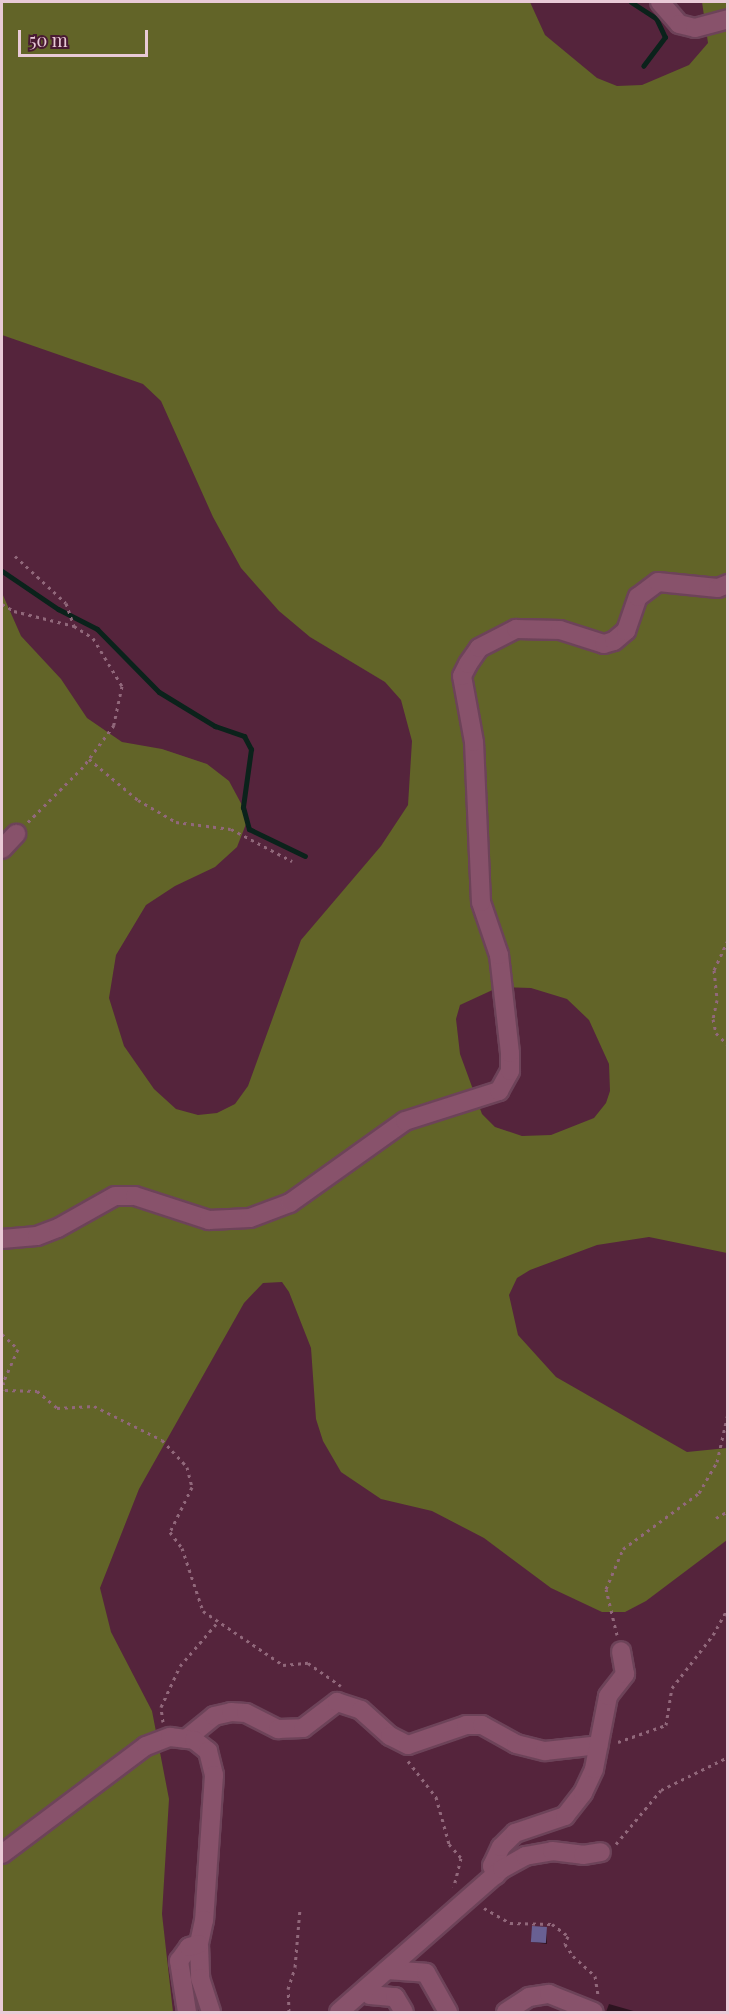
<!DOCTYPE html>
<html>
<head>
<meta charset="utf-8">
<style>
  body { margin:0 }
  #map { position:relative; width:729px; height:2014px; overflow:hidden; background:#55243c; font-family:"Playfair Display",serif }
  div>[style] { position:absolute }
  [style*='--x'] { left:calc(var(--x)*1px); top:calc(var(--y)*1px); width:calc(var(--w)*1px); rotate:calc(var(--a)*1deg) }
  .forest>* { inset:0; background:#626428 }
  .shadow>* { inset:0; background:#0007 }
  .stream>* { height:5px; margin:-2.5px; padding:0 2.5px; transform-origin:2.5px; border-radius:2.5px; background:#0b221b }
  .building>* { inset:0; background:#696093; transform-origin:0 0 }
  .path>* { height:3px; margin-top:-1.5px; transform-origin:0; background:repeating-linear-gradient(90deg,#91687b 0 3px,transparent 0 7.5px) }
  .roads { filter:drop-shadow(2px 0 #6d4359) drop-shadow(-2px 0 #6d4359) drop-shadow(0 2px #6d4359) drop-shadow(0 -2px #6d4359) }
  .minor>* { height:18px; margin:-9px; padding:0 9px; transform-origin:9px; border-radius:9px; background:#88526b }
  span { translate:-50% -50%; white-space:nowrap; text-align:center; line-height:1.15; -webkit-text-stroke:6px #491a32; paint-order:stroke }
  .frame { position:absolute; inset:0; border:3px solid #e9cad7; pointer-events:none }
  .scale { position:absolute; left:18px; top:30px; width:130px; height:27px; box-sizing:border-box; border:3px solid #e9cad7; border-top:0; padding-left:8px; font-size:18px; line-height:21px; white-space:nowrap; color:#e9cad7; -webkit-text-stroke:4px #491a32; paint-order:stroke }
</style>
</head>
<body>
<div id="map">
  <div class="forest">
    <div style="clip-path:polygon(evenodd,2px 2px,530px 2px,545px 35px,597px 78px,617px 86px,642px 85px,689px 65px,708px 43px,702px 2px,727px 2px,727px 1253px,649px 1237px,597px 1245px,530px 1270px,517px 1278px,509px 1295px,518px 1335px,556px 1377px,687px 1452px,727px 1448px,727px 1540px,646px 1601px,625px 1612px,602px 1612px,551px 1588px,484px 1538px,432px 1511px,381px 1499px,341px 1472px,323px 1441px,316px 1419px,311px 1348px,289px 1292px,282px 1282px,263px 1283px,244px 1303px,139px 1489px,100px 1588px,111px 1632px,152px 1711px,169px 1799px,162px 1914px,173px 2012px,2px 2012px,2px 593px,21px 636px,61px 679px,87px 718px,122px 742px,162px 749px,207px 764px,229px 781px,243px 807px,246px 824px,237px 847px,215px 867px,175px 886px,146px 905px,116px 955px,109px 998px,124px 1046px,154px 1089px,176px 1109px,198px 1115px,217px 1113px,235px 1104px,248px 1086px,301px 940px,381px 846px,408px 805px,412px 741px,401px 700px,385px 682px,310px 637px,279px 611px,241px 568px,213px 517px,161px 401px,143px 384px,2px 335px,2px 2px,499px 987px,531px 988px,567px 999px,589px 1020px,609px 1064px,610px 1091px,606px 1103px,594px 1118px,551px 1135px,522px 1136px,495px 1127px,482px 1114px,460px 1054px,456px 1019px,460px 1005px,499px 987px)"></div>
  </div>
  <div class="shadow">
    <div style="clip-path:polygon(546px 1929px,547px 1944px,532px 1942px)"></div>
    <div style="clip-path:polygon(609px 2004px,637px 2012px,606px 2012px)"></div>
  </div>
  <div class="stream">
    <div style="--x:631;--y:2;--w:30;--a:33"></div>
    <div style="--x:656;--y:18;--w:21;--a:65"></div>
    <div style="--x:665;--y:37;--w:36;--a:127"></div>
    <div style="--x:2;--y:571;--w:68;--a:34.2"></div>
    <div style="--x:58;--y:609;--w:44;--a:27.1"></div>
    <div style="--x:97;--y:629;--w:88;--a:45.5"></div>
    <div style="--x:159;--y:692;--w:66;--a:31.3"></div>
    <div style="--x:215;--y:726;--w:31;--a:19"></div>
    <div style="--x:244;--y:736;--w:15;--a:62"></div>
    <div style="--x:251;--y:749;--w:59;--a:97.9"></div>
    <div style="--x:243;--y:807;--w:23;--a:75"></div>
    <div style="--x:249;--y:829;--w:62;--a:25.7"></div>
  </div>
  <div class="building">
    <div style="left:532px;top:1926px;width:15px;height:16px;rotate:4deg"></div>
  </div>
  <div class="path">
    <div style="--x:15;--y:556;--w:69;--a:42.7"></div>
    <div style="--x:66;--y:603;--w:24;--a:71"></div>
    <div style="--x:74;--y:626;--w:22;--a:32"></div>
    <div style="--x:93;--y:638;--w:56;--a:58.9"></div>
    <div style="--x:122;--y:686;--w:40;--a:102"></div>
    <div style="--x:114;--y:725;--w:52;--a:126.4"></div>
    <div style="--x:83;--y:767;--w:78;--a:135"></div>
    <div style="--x:2;--y:604;--w:14;--a:30"></div>
    <div style="--x:14;--y:611;--w:62;--a:14"></div>
    <div style="--x:89;--y:759;--w:64;--a:39.9"></div>
    <div style="--x:138;--y:800;--w:44;--a:30.1"></div>
    <div style="--x:176;--y:822;--w:55;--a:7.3"></div>
    <div style="--x:231;--y:829;--w:69;--a:27.7"></div>
    <div style="--x:728;--y:940;--w:33;--a:115"></div>
    <div style="--x:714;--y:970;--w:30;--a:84"></div>
    <div style="--x:717;--y:1000;--w:19;--a:102"></div>
    <div style="--x:713;--y:1019;--w:14;--a:78"></div>
    <div style="--x:716;--y:1033;--w:17;--a:45"></div>
    <div style="--x:728;--y:1066;--w:7;--a:90"></div>
    <div style="--x:2;--y:1334;--w:22;--a:43"></div>
    <div style="--x:18;--y:1349;--w:36;--a:114"></div>
    <div style="--x:3;--y:1382;--w:8;--a:76"></div>
    <div style="--x:5;--y:1390;--w:32;--a:2"></div>
    <div style="--x:37;--y:1391;--w:26;--a:40"></div>
    <div style="--x:57;--y:1408;--w:37;--a:-3"></div>
    <div style="--x:94;--y:1406;--w:76;--a:26.6"></div>
    <div style="--x:162;--y:1440;--w:37;--a:47"></div>
    <div style="--x:187;--y:1467;--w:21;--a:76"></div>
    <div style="--x:192;--y:1487;--w:50;--a:116.1"></div>
    <div style="--x:170;--y:1532;--w:20;--a:53"></div>
    <div style="--x:182;--y:1548;--w:66;--a:71.6"></div>
    <div style="--x:203;--y:1611;--w:97;--a:34"></div>
    <div style="--x:283;--y:1665;--w:25;--a:-5"></div>
    <div style="--x:308;--y:1663;--w:40;--a:34.9"></div>
    <div style="--x:716;--y:1518;--w:14;--a:-30"></div>
    <div style="--x:617;--y:1635;--w:47;--a:-103.4"></div>
    <div style="--x:606;--y:1589;--w:43;--a:-67"></div>
    <div style="--x:623;--y:1549;--w:94;--a:-36.4"></div>
    <div style="--x:699;--y:1493;--w:36;--a:-60"></div>
    <div style="--x:717;--y:1462;--w:50;--a:-77.3"></div>
    <div style="--x:163;--y:1722;--w:15;--a:-98"></div>
    <div style="--x:161;--y:1707;--w:45;--a:-65.1"></div>
    <div style="--x:180;--y:1666;--w:57;--a:-49.3"></div>
    <div style="--x:618;--y:1742;--w:51;--a:-19.5"></div>
    <div style="--x:666;--y:1725;--w:37;--a:-81"></div>
    <div style="--x:672;--y:1688;--w:67;--a:-52.3"></div>
    <div style="--x:713;--y:1635;--w:31;--a:-61"></div>
    <div style="--x:408;--y:1761;--w:46;--a:52.1"></div>
    <div style="--x:436;--y:1797;--w:49;--a:74.5"></div>
    <div style="--x:449;--y:1844;--w:18;--a:49"></div>
    <div style="--x:461;--y:1858;--w:30;--a:104"></div>
    <div style="--x:616;--y:1844;--w:70;--a:-50.2"></div>
    <div style="--x:661;--y:1790;--w:75;--a:-26.2"></div>
    <div style="--x:484;--y:1908;--w:30;--a:30"></div>
    <div style="--x:510;--y:1923;--w:42;--a:1.4"></div>
    <div style="--x:552;--y:1924;--w:20;--a:37"></div>
    <div style="--x:568;--y:1936;--w:9;--a:111"></div>
    <div style="--x:565;--y:1944;--w:14;--a:56"></div>
    <div style="--x:573;--y:1956;--w:30;--a:42"></div>
    <div style="--x:595;--y:1976;--w:18;--a:81"></div>
    <div style="--x:289;--y:2012;--w:23;--a:-92"></div>
    <div style="--x:288;--y:1989;--w:23;--a:-72"></div>
    <div style="--x:295;--y:1967;--w:58;--a:-85.1"></div>
  </div>
  <div class="roads">
    <div class="minor">
      <div style="--x:660;--y:2;--w:29;--a:49"></div>
      <div style="--x:679;--y:24;--w:16;--a:14"></div>
      <div style="--x:695;--y:28;--w:34;--a:-15"></div>
      <div style="--x:2;--y:849;--w:21;--a:-47"></div>
      <div style="--x:2;--y:1239;--w:35;--a:-5"></div>
      <div style="--x:37;--y:1236;--w:22;--a:-21"></div>
      <div style="--x:58;--y:1228;--w:65;--a:-29.3"></div>
      <div style="--x:115;--y:1196;--w:20;--a:0"></div>
      <div style="--x:135;--y:1196;--w:78;--a:18"></div>
      <div style="--x:209;--y:1220;--w:41;--a:-2.8"></div>
      <div style="--x:250;--y:1218;--w:43;--a:-20.6"></div>
      <div style="--x:290;--y:1203;--w:141;--a:-35.5"></div>
      <div style="--x:405;--y:1121;--w:99;--a:-17.7"></div>
      <div style="--x:499;--y:1091;--w:23;--a:-61"></div>
      <div style="--x:510;--y:1071;--w:18;--a:-90"></div>
      <div style="--x:510;--y:1053;--w:99;--a:-96.4"></div>
      <div style="--x:499;--y:955;--w:56;--a:-108.8"></div>
      <div style="--x:481;--y:902;--w:160;--a:-92.5"></div>
      <div style="--x:474;--y:742;--w:67;--a:-100.3"></div>
      <div style="--x:462;--y:676;--w:13;--a:-63"></div>
      <div style="--x:468;--y:664;--w:19;--a:-55"></div>
      <div style="--x:479;--y:648;--w:42;--a:-27.2"></div>
      <div style="--x:516;--y:629;--w:44;--a:1.3"></div>
      <div style="--x:560;--y:630;--w:46;--a:17.7"></div>
      <div style="--x:604;--y:644;--w:10;--a:-17"></div>
      <div style="--x:614;--y:641;--w:16;--a:-40"></div>
      <div style="--x:626;--y:631;--w:36;--a:-71"></div>
      <div style="--x:638;--y:597;--w:25;--a:-37"></div>
      <div style="--x:658;--y:582;--w:60;--a:5.7"></div>
      <div style="--x:718;--y:588;--w:11;--a:-22"></div>
      <div style="--x:186;--y:1739;--w:36;--a:-39"></div>
      <div style="--x:214;--y:1716;--w:17;--a:-13"></div>
      <div style="--x:231;--y:1712;--w:15;--a:4"></div>
      <div style="--x:246;--y:1713;--w:36;--a:27"></div>
      <div style="--x:278;--y:1729;--w:25;--a:-2"></div>
      <div style="--x:303;--y:1728;--w:43;--a:-37.4"></div>
      <div style="--x:337;--y:1702;--w:25;--a:18"></div>
      <div style="--x:361;--y:1710;--w:39;--a:42"></div>
      <div style="--x:390;--y:1736;--w:20;--a:27"></div>
      <div style="--x:408;--y:1745;--w:61;--a:-19"></div>
      <div style="--x:466;--y:1725;--w:16;--a:0"></div>
      <div style="--x:482;--y:1725;--w:39;--a:29"></div>
      <div style="--x:516;--y:1744;--w:30;--a:14"></div>
      <div style="--x:545;--y:1751;--w:54;--a:-6.3"></div>
      <div style="--x:2;--y:1854;--w:180;--a:-36.9"></div>
      <div style="--x:146;--y:1746;--w:26;--a:-21"></div>
      <div style="--x:170;--y:1737;--w:24;--a:7"></div>
      <div style="--x:194;--y:1740;--w:18;--a:38"></div>
      <div style="--x:208;--y:1751;--w:25;--a:76"></div>
      <div style="--x:214;--y:1775;--w:145;--a:93.9"></div>
      <div style="--x:204;--y:1920;--w:25;--a:102"></div>
      <div style="--x:199;--y:1944;--w:34;--a:88"></div>
      <div style="--x:200;--y:1978;--w:36;--a:72"></div>
      <div style="--x:496;--y:1875;--w:10;--a:-114"></div>
      <div style="--x:492;--y:1866;--w:21;--a:-65"></div>
      <div style="--x:501;--y:1847;--w:20;--a:-45"></div>
      <div style="--x:515;--y:1833;--w:53;--a:-18.8"></div>
      <div style="--x:565;--y:1816;--w:29;--a:-52"></div>
      <div style="--x:583;--y:1793;--w:26;--a:-65"></div>
      <div style="--x:594;--y:1769;--w:74;--a:-79.1"></div>
      <div style="--x:608;--y:1696;--w:28;--a:-52"></div>
      <div style="--x:625;--y:1674;--w:23;--a:-100"></div>
      <div style="--x:387;--y:1970;--w:39;--a:4"></div>
      <div style="--x:426;--y:1973;--w:45;--a:60.6"></div>
      <div style="--x:365;--y:1990;--w:7;--a:45"></div>
      <div style="--x:370;--y:1995;--w:25;--a:5"></div>
      <div style="--x:395;--y:1997;--w:17;--a:59"></div>
      <div style="--x:187;--y:2012;--w:52;--a:-98.9"></div>
      <div style="--x:179;--y:1961;--w:17;--a:-54"></div>
      <div style="--x:189;--y:1947;--w:10;--a:-17"></div>
      <div style="--x:339;--y:2012;--w:217;--a:-41.3"></div>
      <div style="--x:502;--y:1869;--w:26;--a:-29"></div>
      <div style="--x:525;--y:1856;--w:27;--a:-10"></div>
      <div style="--x:552;--y:1851;--w:31;--a:7"></div>
      <div style="--x:583;--y:1855;--w:18;--a:-9"></div>
      <div style="--x:506;--y:2012;--w:27;--a:-33"></div>
      <div style="--x:529;--y:1997;--w:20;--a:-9"></div>
      <div style="--x:549;--y:1994;--w:48;--a:21.8"></div>
    </div>
  </div>
  <div class="frame"></div>
  <div class="scale">50 m</div>
</div>
</body>
</html>
